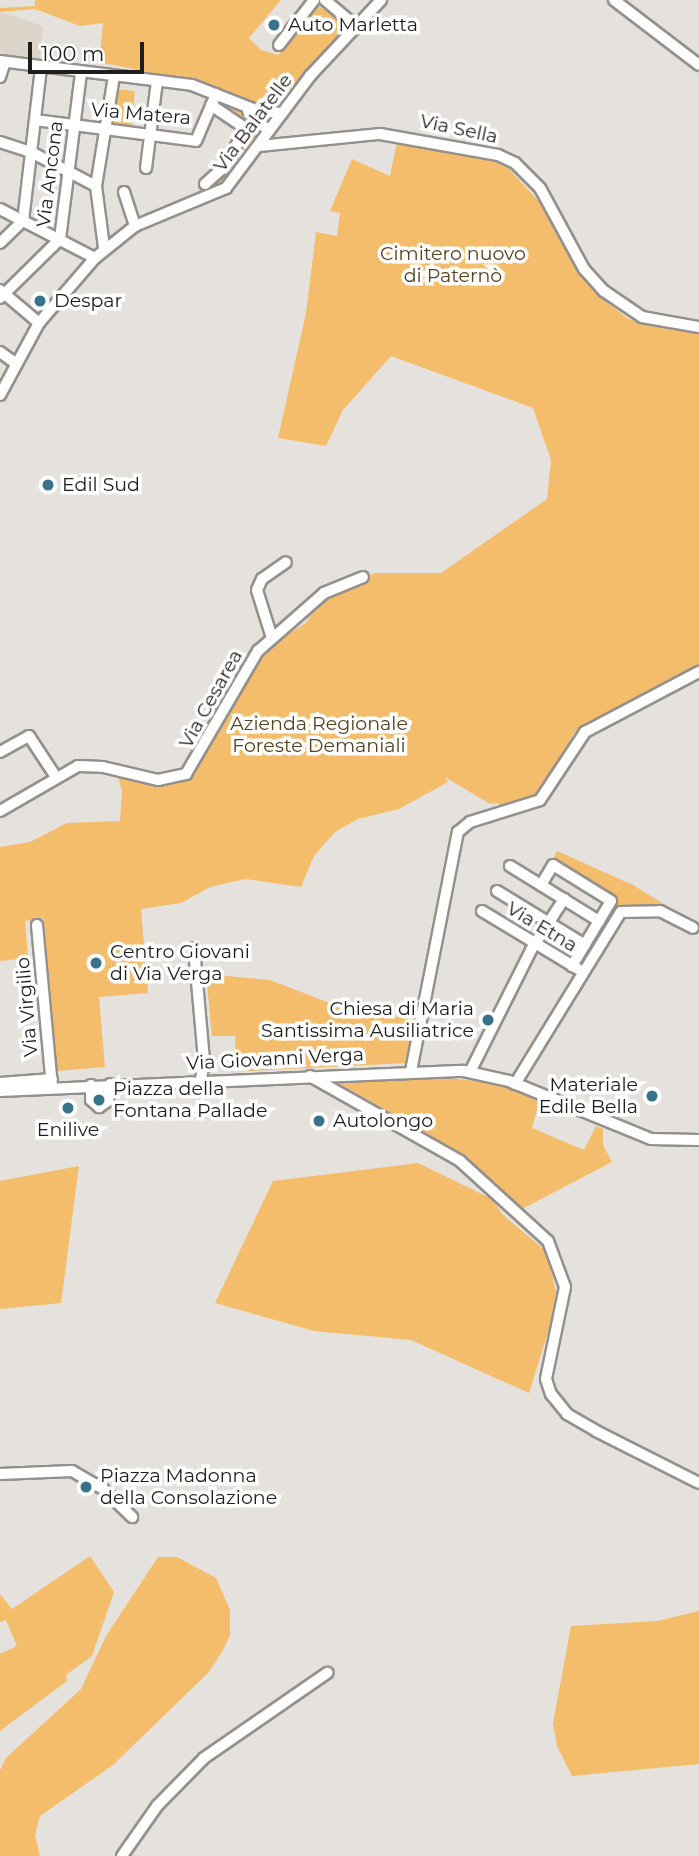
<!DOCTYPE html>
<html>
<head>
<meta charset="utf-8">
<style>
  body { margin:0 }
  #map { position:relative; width:699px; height:1856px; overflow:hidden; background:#e5e1dd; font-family:Montserrat,sans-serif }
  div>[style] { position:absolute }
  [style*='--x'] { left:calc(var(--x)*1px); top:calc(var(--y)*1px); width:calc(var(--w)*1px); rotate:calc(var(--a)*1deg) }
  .built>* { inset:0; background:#dcd4c9 }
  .green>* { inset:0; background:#f4bd6b; transform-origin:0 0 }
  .roads { filter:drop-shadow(2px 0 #94918d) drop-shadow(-2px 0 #94918d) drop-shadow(0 2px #94918d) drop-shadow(0 -2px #94918d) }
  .minor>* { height:10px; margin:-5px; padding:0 5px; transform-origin:5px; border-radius:5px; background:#fff }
  .dots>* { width:19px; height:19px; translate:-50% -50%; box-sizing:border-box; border:4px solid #fff; border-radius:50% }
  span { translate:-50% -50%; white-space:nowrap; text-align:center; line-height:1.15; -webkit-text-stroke:7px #fff; paint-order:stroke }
  .poi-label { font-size:19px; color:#1e1d1c }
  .left { translate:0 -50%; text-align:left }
  .right { translate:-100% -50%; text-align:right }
  .street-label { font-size:19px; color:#1e1d1c }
  .park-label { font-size:19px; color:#58411f }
  .scale { position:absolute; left:28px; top:42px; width:116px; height:32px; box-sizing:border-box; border:4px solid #1e1d1c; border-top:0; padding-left:9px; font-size:21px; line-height:24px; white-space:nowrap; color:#1e1d1c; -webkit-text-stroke:5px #fff; paint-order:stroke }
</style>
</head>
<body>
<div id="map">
  <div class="built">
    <div style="clip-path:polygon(0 12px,43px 26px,39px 61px,0 53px)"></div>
  </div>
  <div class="green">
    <div style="clip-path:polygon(35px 0,281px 0,249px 38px,261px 50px,278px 55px,318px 6px,350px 24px,294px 89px,269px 108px,215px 86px,99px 62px,103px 23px,80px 26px,35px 9px,0 12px,0 8px,35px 6px)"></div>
    <div style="left:116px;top:89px;width:19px;height:36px;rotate:6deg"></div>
    <div style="clip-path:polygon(225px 104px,255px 118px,257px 136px,224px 182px,186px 201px,224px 176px,250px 130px,249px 122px)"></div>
    <div style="clip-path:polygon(397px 142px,483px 157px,508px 168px,545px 208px,592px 290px,628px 319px,699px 334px,699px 668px,574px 733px,538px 796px,500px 808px,498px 803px,490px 804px,445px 777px,448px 782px,399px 809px,358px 819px,335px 832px,314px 856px,301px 887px,245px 879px,210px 887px,181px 903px,141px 909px,148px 993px,99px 997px,105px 1067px,57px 1071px,43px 918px,25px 921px,28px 958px,0 961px,0 847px,30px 842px,67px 823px,120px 821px,122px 791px,117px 773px,153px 784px,176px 783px,192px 776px,254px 667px,281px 638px,306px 623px,318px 602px,335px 589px,375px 573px,441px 573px,547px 499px,551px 460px,533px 408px,391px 356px,343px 410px,326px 446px,278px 438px,306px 313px,316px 232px,337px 236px,340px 213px,330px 211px,352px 159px,390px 176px)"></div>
    <div style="clip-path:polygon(557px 851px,633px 885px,672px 909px,620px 908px,613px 904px,615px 898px,552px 861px)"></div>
    <div style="clip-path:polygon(206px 974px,270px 980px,369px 1018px,415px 1016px,407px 1063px,249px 1071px,236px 1059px,235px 1036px,212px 1036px)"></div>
    <div style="clip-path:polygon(433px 1076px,493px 1083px,540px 1099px,532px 1128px,584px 1150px,596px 1126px,603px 1129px,603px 1145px,612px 1162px,522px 1209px,459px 1152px,337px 1082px)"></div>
    <div style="clip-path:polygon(418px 1163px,492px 1199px,503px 1215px,546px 1251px,556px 1291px,554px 1313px,529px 1393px,411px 1340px,314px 1331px,215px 1303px,273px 1181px)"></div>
    <div style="clip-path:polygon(79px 1166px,61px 1303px,0 1309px,0 1181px)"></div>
    <div style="clip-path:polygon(90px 1556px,114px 1592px,92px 1656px,66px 1675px,67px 1681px,0 1731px,0 1654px,17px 1646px,6px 1620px,0 1622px,0 1594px,12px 1609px)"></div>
    <div style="clip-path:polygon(158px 1557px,177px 1557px,216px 1578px,230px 1610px,230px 1635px,222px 1652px,208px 1673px,113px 1765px,40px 1816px,35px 1835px,40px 1856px,0 1856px,0 1770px,6px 1758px,81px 1689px,106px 1636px)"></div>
    <div style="clip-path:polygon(699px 1611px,699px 1764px,572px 1776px,557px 1746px,553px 1723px,571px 1626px,657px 1621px)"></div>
  </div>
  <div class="roads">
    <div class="minor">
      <div style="--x:325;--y:0;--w:42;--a:40.2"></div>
      <div style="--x:614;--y:0;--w:107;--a:37.4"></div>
      <div style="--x:279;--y:45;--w:57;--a:-52.1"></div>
      <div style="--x:0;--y:61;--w:193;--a:7.1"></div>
      <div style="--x:192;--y:85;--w:71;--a:21.5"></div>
      <div style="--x:258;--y:111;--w:24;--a:5"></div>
      <div style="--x:0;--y:77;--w:16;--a:-72"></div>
      <div style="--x:248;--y:111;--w:29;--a:44"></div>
      <div style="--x:35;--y:120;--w:162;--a:7.4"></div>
      <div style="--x:196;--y:141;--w:51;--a:-66.9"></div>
      <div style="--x:0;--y:142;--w:33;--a:18"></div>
      <div style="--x:31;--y:152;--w:73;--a:27.6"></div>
      <div style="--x:96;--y:186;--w:63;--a:82.6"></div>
      <div style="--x:259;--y:146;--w:122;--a:-5.7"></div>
      <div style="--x:380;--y:134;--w:120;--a:10.1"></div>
      <div style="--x:498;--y:155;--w:19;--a:25"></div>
      <div style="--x:515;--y:163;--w:35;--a:45"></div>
      <div style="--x:540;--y:188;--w:92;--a:61.5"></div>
      <div style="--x:584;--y:269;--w:30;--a:48"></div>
      <div style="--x:604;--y:291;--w:46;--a:34.4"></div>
      <div style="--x:642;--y:317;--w:58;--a:10"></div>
      <div style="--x:146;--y:168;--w:88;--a:-82.8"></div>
      <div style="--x:205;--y:184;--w:30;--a:-42"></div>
      <div style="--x:227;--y:164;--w:40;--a:-63.4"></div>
      <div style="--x:245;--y:128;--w:41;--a:-145.9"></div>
      <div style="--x:96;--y:186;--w:111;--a:-80.7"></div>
      <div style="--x:124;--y:192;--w:36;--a:72"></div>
      <div style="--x:0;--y:209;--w:107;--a:27.3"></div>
      <div style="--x:0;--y:243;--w:32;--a:-44"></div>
      <div style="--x:23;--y:221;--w:155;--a:-83.3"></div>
      <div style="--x:0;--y:290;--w:51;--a:40.2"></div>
      <div style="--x:0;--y:298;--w:84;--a:-44.5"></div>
      <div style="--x:60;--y:239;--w:167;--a:-82.8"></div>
      <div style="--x:0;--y:352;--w:19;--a:36"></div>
      <div style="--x:0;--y:395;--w:82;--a:-61.6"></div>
      <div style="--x:39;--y:323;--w:86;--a:-49.3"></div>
      <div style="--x:95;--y:258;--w:51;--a:-38.7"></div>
      <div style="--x:135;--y:226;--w:99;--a:-22.7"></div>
      <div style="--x:226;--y:188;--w:140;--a:-53.1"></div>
      <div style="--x:310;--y:76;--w:104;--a:-46.9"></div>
      <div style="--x:272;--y:638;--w:50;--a:-107.4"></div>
      <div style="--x:257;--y:590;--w:12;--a:-66"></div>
      <div style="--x:262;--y:579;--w:29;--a:-35"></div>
      <div style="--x:0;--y:752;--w:33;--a:-29"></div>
      <div style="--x:29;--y:736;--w:49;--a:56.6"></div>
      <div style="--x:0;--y:811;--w:90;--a:-30"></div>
      <div style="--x:78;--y:766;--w:25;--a:2"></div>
      <div style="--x:103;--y:767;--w:57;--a:13.3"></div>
      <div style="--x:158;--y:780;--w:29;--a:-12"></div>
      <div style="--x:186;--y:774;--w:143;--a:-59.7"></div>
      <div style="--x:258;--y:651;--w:88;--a:-41.3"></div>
      <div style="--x:324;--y:593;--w:42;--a:-22.3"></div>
      <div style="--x:510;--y:866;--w:105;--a:31.7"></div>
      <div style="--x:541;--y:885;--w:23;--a:-59"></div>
      <div style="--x:553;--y:865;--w:68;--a:31.8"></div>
      <div style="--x:611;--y:901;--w:76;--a:121"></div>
      <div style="--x:497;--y:891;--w:103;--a:31.5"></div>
      <div style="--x:482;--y:911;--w:112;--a:31.1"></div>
      <div style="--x:37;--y:925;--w:162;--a:84.7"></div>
      <div style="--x:194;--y:948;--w:111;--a:84.9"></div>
      <div style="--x:204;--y:1059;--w:21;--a:98"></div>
      <div style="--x:411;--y:1071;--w:244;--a:-78.9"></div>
      <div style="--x:458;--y:832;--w:16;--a:-40"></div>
      <div style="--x:470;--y:822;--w:73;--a:-17.4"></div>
      <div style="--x:540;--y:800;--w:82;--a:-56.5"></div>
      <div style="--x:585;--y:732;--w:129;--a:-27.8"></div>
      <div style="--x:470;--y:1072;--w:136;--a:-63.4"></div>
      <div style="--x:531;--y:950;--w:61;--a:-57.1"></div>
      <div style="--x:310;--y:1076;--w:172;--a:29.5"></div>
      <div style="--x:460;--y:1161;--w:119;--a:42.3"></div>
      <div style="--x:548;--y:1241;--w:49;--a:69.7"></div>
      <div style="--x:565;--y:1287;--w:94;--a:101.7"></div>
      <div style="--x:546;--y:1379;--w:16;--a:72"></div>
      <div style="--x:551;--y:1394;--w:26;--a:51"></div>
      <div style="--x:567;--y:1414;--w:34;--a:30"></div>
      <div style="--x:596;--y:1431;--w:115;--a:26.8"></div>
      <div style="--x:0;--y:1083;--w:52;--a:-4.4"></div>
      <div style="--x:515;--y:1084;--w:202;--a:-58.4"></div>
      <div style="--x:621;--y:912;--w:39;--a:-1"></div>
      <div style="--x:660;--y:911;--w:37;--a:27"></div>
      <div style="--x:91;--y:1085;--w:15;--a:90"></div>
      <div style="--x:91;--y:1100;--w:11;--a:41"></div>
      <div style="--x:99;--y:1107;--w:11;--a:-34"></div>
      <div style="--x:108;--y:1101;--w:17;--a:-83"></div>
      <div style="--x:0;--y:1091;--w:464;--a:-2.5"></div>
      <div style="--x:464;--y:1071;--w:46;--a:12.5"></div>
      <div style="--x:509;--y:1081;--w:153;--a:22.2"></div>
      <div style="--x:651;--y:1139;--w:48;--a:1.2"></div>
      <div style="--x:0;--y:1474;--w:72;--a:-2.4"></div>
      <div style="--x:72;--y:1471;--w:34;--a:30"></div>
      <div style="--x:102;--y:1488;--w:42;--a:44"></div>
      <div style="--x:122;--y:1856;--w:61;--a:-55"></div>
      <div style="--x:157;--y:1806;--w:67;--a:-45.6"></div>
      <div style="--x:204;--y:1758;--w:150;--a:-34.6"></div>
    </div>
  </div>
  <div class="dots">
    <div style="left:274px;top:25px;background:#37738a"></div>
    <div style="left:40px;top:301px;background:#37738a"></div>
    <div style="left:48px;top:485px;background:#37738a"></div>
    <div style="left:96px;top:963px;background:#37738a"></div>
    <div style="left:488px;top:1020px;background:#37738a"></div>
    <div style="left:652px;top:1096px;background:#37738a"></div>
    <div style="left:99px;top:1100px;background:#37738a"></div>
    <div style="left:68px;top:1108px;background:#37738a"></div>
    <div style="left:319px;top:1121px;background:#37738a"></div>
    <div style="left:86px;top:1487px;background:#37738a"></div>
  </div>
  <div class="poi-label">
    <span class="left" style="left:288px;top:25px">Auto Marletta</span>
    <span class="left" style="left:54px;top:301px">Despar</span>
    <span class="left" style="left:62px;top:485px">Edil Sud</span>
    <span class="left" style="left:110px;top:963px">Centro Giovani<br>di Via Verga</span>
    <span class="right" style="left:474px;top:1020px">Chiesa di Maria<br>Santissima Ausiliatrice</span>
    <span class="right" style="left:638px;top:1096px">Materiale<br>Edile Bella</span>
    <span class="left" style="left:113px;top:1100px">Piazza della<br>Fontana Pallade</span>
    <span class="left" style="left:333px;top:1121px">Autolongo</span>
    <span style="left:68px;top:1130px">Enilive</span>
    <span class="left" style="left:100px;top:1487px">Piazza Madonna<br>della Consolazione</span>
  </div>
  <div class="street-label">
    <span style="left:141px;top:114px;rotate:5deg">Via Matera</span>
    <span style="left:253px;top:123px;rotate:-53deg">Via Balatelle</span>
    <span style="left:459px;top:129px;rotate:12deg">Via Sella</span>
    <span style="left:50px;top:174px;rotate:-83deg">Via Ancona</span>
    <span style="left:211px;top:699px;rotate:-61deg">Via Cesarea</span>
    <span style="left:542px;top:927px;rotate:31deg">Via Etna</span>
    <span style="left:27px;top:1007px;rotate:-95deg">Via Virgilio</span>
    <span style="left:275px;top:1059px;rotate:-3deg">Via Giovanni Verga</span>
  </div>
  <div class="park-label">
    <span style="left:453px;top:265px">Cimitero nuovo<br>di Paternò</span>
    <span style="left:319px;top:735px">Azienda Regionale<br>Foreste Demaniali</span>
  </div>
  <div class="scale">100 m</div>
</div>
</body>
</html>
